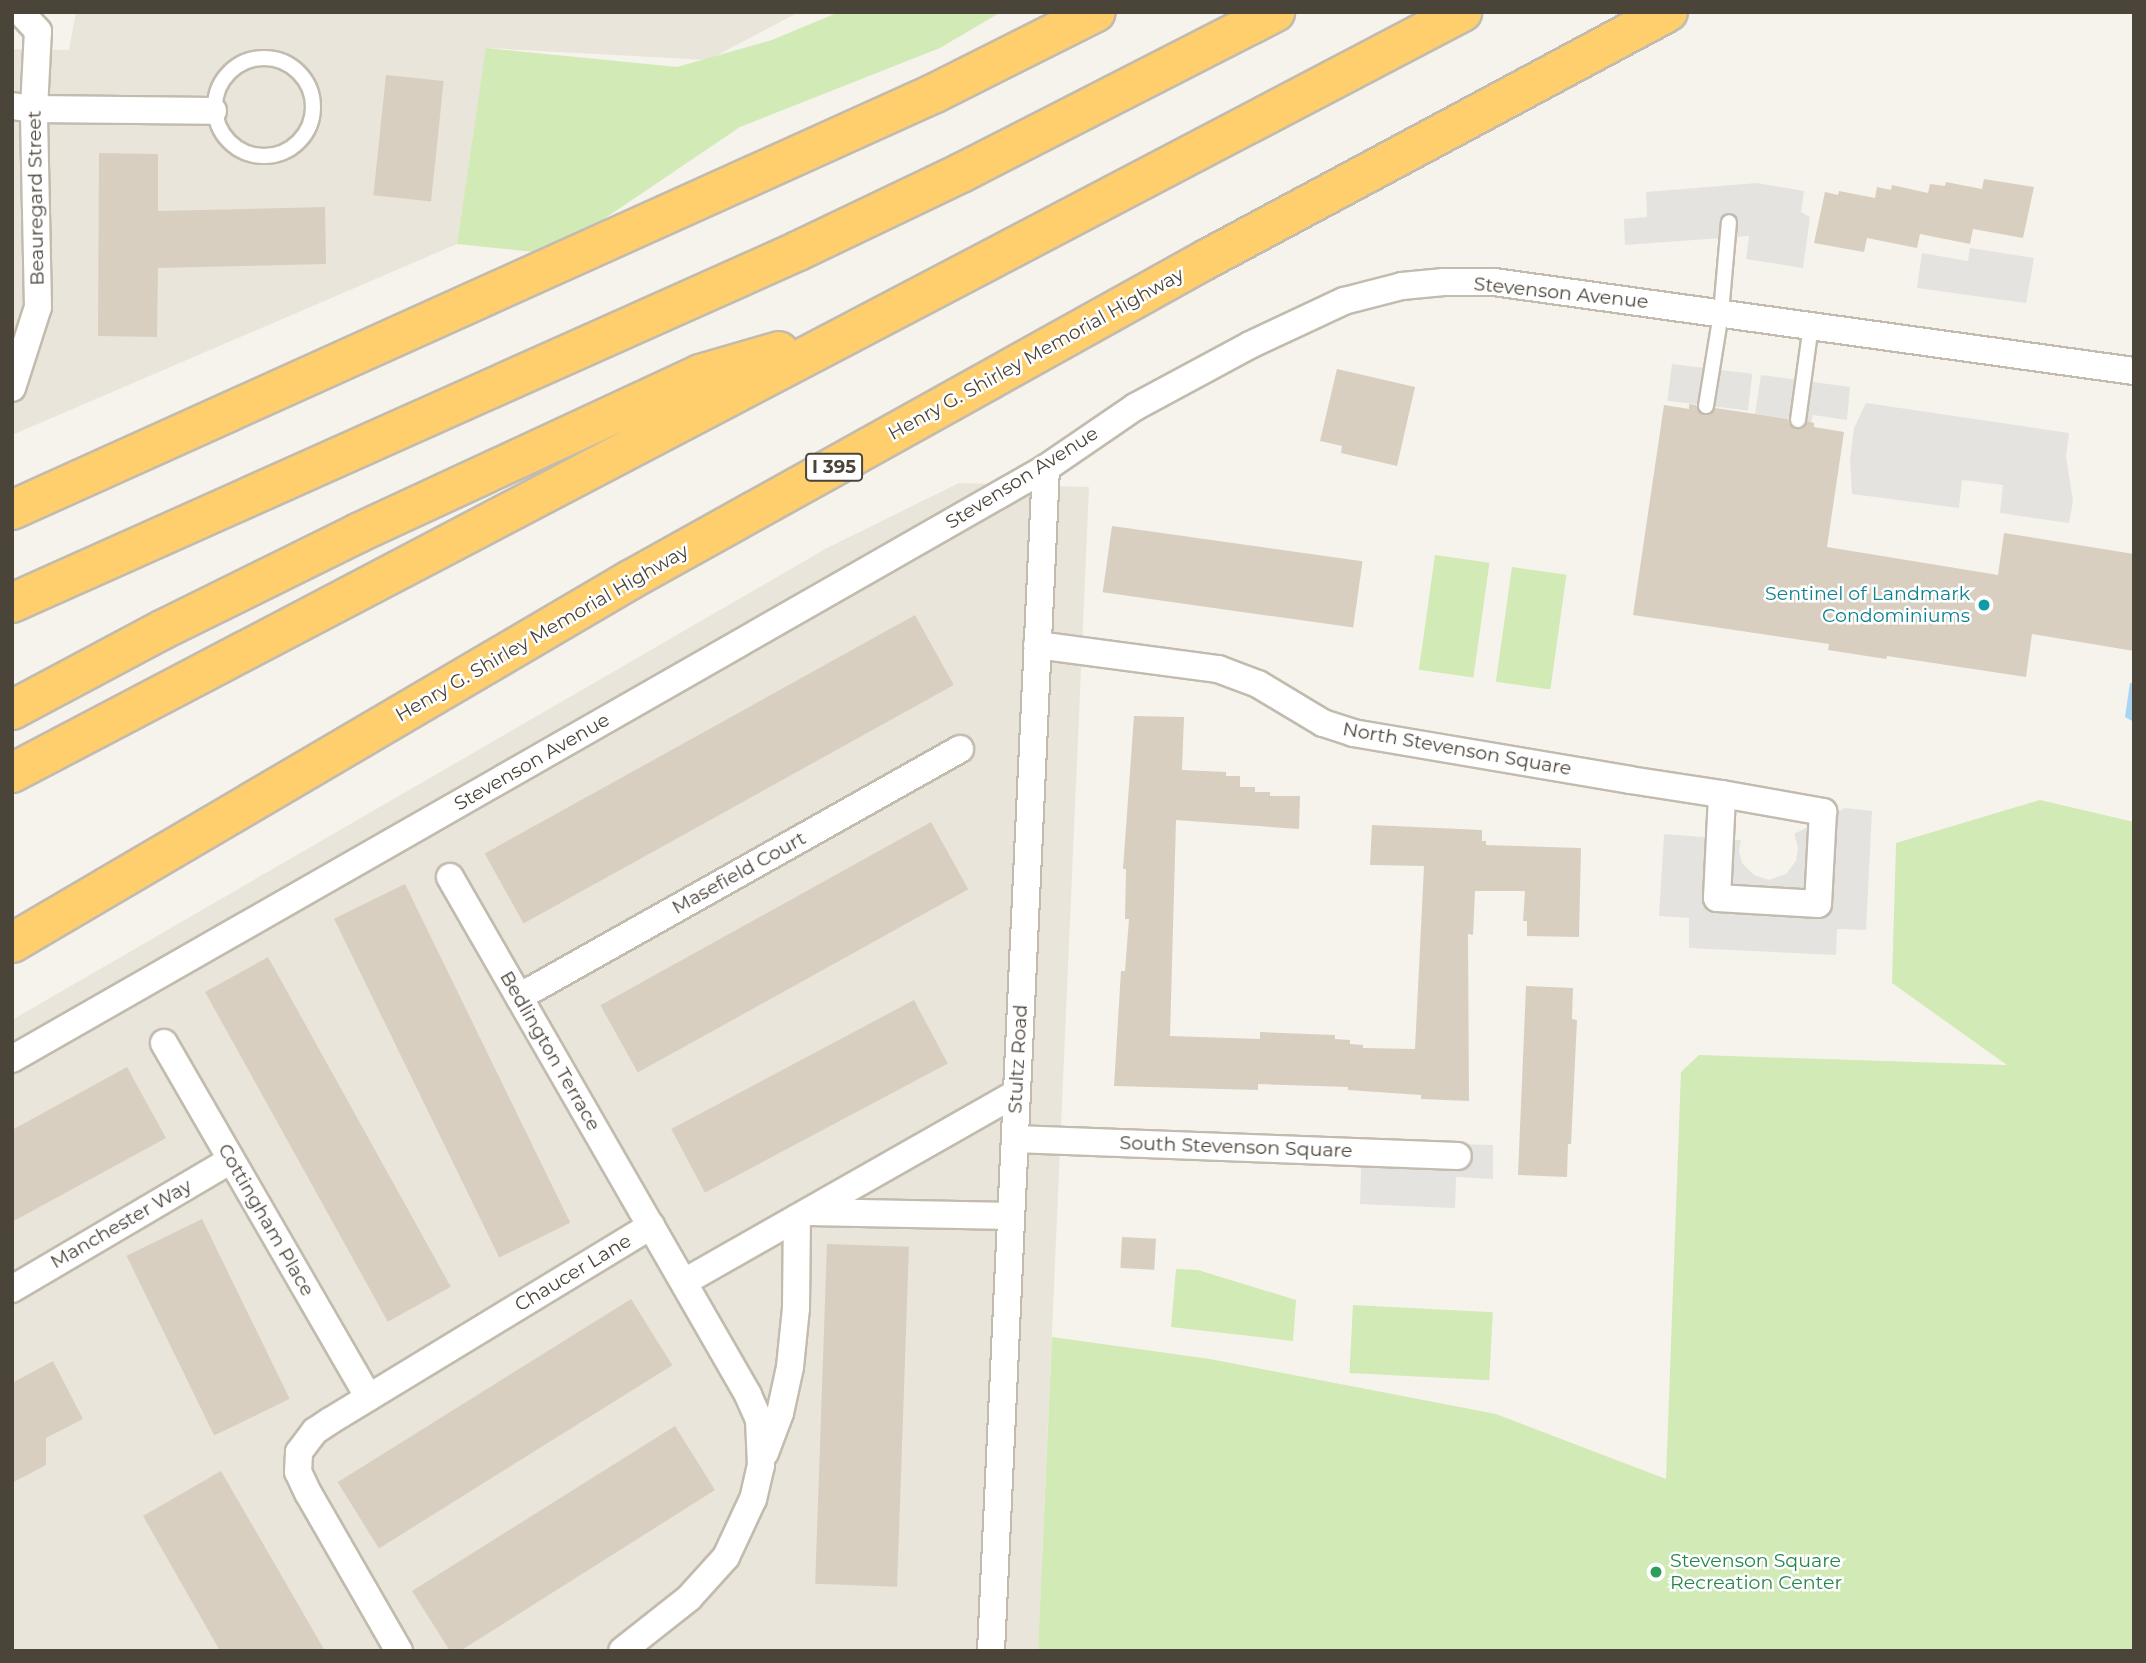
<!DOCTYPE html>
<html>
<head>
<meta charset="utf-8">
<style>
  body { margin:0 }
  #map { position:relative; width:2146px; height:1663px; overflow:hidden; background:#f6f3ec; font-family:Montserrat,sans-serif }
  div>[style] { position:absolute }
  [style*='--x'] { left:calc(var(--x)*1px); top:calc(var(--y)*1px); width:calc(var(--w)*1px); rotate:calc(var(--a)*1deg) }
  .residential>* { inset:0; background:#eae5da }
  .green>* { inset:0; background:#d2eab5; transform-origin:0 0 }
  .parking>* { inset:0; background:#e5e3e0; transform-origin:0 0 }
  .water>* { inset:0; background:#a9d4f2 }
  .building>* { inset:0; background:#d8cfc1; transform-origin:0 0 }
  .roads { filter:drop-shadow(2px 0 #c2bbae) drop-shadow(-2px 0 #c2bbae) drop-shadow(0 2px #c2bbae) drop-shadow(0 -2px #c2bbae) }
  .service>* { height:14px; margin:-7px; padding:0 7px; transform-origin:7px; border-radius:7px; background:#fff }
  .service>.ring { margin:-7px; padding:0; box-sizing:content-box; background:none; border:14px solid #fff; border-radius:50% }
  .minor>* { height:26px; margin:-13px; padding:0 13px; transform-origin:13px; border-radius:13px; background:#fff }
  .motorway>* { height:38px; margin:-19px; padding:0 19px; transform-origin:19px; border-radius:19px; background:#ffcf6e }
  .dots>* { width:19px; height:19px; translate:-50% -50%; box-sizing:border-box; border:4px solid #fff; border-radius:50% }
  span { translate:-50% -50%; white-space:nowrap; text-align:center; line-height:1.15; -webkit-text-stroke:5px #fff; paint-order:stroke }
  .shield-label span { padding:2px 5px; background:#fff; border:2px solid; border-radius:5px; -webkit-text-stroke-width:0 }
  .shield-label { font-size:18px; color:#4b4439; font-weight:700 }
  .street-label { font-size:19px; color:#4b4439 }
  .culture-label { font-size:19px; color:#0d838f }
  .right { translate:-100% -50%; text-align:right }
  .leisure-label { font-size:19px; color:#27864d }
  .left { translate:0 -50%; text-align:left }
  .frame { position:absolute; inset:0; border:14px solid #4b4439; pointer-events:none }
</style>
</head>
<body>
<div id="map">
  <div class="residential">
    <div style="clip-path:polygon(76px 12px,799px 12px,708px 60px,487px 48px,457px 244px,12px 435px,12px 49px,69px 50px)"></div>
    <div style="clip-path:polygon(959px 483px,1089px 487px,1038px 1651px,12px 1651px,12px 1020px,827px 548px)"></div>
  </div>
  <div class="green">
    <div style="clip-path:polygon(839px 12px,1001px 12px,940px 48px,740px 127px,552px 254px,457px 244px,486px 48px,677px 67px,772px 40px)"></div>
    <div style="left:1435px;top:555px;width:55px;height:116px;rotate:8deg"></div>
    <div style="left:1512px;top:567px;width:55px;height:116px;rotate:8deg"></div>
    <div style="clip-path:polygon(2040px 800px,2134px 822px,2134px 1651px,1038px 1651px,1052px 1337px,1210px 1359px,1496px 1414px,1666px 1479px,1681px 1072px,1699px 1055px,2007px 1065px,1892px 983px,1896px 843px)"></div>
    <div style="clip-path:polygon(1176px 1269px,1198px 1270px,1296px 1300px,1293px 1341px,1171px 1327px)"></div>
    <div style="left:1353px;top:1305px;width:140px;height:68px;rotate:3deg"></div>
  </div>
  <div class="parking">
    <div style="clip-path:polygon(1757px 183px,1804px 191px,1801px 212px,1810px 217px,1803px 268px,1746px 259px,1749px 236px,1625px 245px,1624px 219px,1647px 217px,1646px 192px)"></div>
    <div style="clip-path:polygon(1970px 248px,2034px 258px,2026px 303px,1917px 288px,1922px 253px,1968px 261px)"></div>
    <div style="left:1672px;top:364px;width:81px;height:37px;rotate:7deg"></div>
    <div style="clip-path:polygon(1761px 375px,1850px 387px,1847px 420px,1813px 415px,1811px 422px,1755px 414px)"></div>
    <div style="clip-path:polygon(1866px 403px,2069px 433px,2066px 456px,2073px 501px,2069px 523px,2000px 513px,2003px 485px,1962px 480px,1959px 508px,1852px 494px,1850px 461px,1854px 428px)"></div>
    <div style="clip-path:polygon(1845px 808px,1872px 811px,1866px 930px,1837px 929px,1836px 955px,1689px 948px,1689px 918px,1659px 916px,1664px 834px,1741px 840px,1739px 851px,1742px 863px,1754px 875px,1769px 880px,1786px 874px,1796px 861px,1798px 847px,1794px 834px)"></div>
    <div style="clip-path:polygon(1362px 1142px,1493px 1145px,1493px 1179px,1456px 1177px,1455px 1208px,1360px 1204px)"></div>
  </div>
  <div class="water">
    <div style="clip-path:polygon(2130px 683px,2134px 683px,2134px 722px,2125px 717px)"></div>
  </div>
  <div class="building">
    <div style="left:386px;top:75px;width:58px;height:121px;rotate:6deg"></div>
    <div style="clip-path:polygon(99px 153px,158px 154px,158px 211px,325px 207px,326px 264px,158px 268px,157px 337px,98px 336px)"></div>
    <div style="clip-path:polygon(1984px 179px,2034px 187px,2023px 238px,1973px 229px,1970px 244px,1920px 234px,1917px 248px,1867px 238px,1864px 252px,1814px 243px,1825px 192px,1838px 195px,1839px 191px,1875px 198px,1877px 187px,1891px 190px,1892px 185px,1928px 193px,1930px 184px,1945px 186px,1946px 182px,1982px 189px)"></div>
    <div style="clip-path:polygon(1337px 369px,1415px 387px,1397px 466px,1341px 453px,1342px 446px,1320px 441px)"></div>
    <div style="clip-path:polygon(1689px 404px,1696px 405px,1704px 415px,1710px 415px,1715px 408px,1788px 419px,1789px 424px,1796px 429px,1802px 429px,1807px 421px,1814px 423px,1814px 427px,1844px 432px,1827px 547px,1998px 575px,2004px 533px,2134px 554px,2134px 651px,2032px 634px,2026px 677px,1887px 656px,1886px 659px,1828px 650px,1829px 644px,1633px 615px,1664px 405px,1689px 409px)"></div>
    <div style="left:1112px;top:526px;width:253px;height:67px;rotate:8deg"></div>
    <div style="left:915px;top:615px;width:80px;height:492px;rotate:61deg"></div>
    <div style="clip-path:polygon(1134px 716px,1184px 717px,1182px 770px,1226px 772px,1226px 776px,1240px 776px,1240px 787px,1255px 787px,1255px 792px,1270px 792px,1270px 796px,1300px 796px,1299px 829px,1176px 820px,1170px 1036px,1260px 1039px,1260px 1032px,1308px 1034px,1335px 1035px,1335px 1039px,1350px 1040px,1350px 1044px,1363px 1045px,1363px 1048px,1415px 1049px,1424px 866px,1370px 865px,1372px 825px,1482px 830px,1482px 841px,1486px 841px,1486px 845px,1581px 848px,1579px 937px,1527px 936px,1527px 921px,1523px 921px,1525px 891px,1475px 891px,1473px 935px,1468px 934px,1469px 1101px,1421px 1099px,1421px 1095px,1348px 1090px,1348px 1087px,1258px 1084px,1258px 1090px,1114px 1086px,1121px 971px,1125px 971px,1129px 919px,1125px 919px,1126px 869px,1123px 869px)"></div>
    <div style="left:931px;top:822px;width:77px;height:378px;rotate:61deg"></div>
    <div style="left:405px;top:884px;width:377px;height:79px;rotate:64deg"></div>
    <div style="left:268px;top:957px;width:377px;height:72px;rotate:61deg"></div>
    <div style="clip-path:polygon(1526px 986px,1573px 988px,1572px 1019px,1577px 1020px,1571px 1144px,1568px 1144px,1567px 1177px,1518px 1175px)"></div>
    <div style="left:914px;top:1000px;width:72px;height:275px;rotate:62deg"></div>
    <div style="clip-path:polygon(127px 1067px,166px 1138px,12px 1222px,12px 1130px)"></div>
    <div style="left:202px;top:1219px;width:200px;height:84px;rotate:64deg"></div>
    <div style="left:1122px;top:1237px;width:34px;height:31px;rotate:3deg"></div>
    <div style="left:827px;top:1244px;width:82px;height:340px;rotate:2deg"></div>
    <div style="left:631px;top:1299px;width:78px;height:346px;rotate:58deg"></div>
    <div style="clip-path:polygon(53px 1361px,83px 1419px,46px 1438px,46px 1465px,12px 1483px,12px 1383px)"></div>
    <div style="clip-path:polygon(675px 1426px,715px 1490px,460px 1651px,450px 1651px,412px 1591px)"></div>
    <div style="clip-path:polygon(221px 1471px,325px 1651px,220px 1651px,143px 1516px)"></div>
  </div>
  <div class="roads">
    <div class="service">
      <div class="ring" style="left:215px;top:58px;width:84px;height:84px"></div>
      <div style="--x:1706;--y:406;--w:94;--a:-80.8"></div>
      <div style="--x:1721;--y:313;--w:91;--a:-85"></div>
      <div style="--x:1798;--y:420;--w:96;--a:-82.2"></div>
    </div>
    <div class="minor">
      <div style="--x:12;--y:106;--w:22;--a:8"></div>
      <div style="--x:34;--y:109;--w:179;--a:0.6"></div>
      <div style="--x:12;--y:388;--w:85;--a:-72.2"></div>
      <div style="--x:38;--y:307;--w:198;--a:-91.2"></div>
      <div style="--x:34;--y:109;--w:78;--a:-87.1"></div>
      <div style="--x:38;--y:31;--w:26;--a:-133"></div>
      <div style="--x:1037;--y:645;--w:183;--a:7.6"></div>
      <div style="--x:1218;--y:669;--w:43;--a:20.6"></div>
      <div style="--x:1258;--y:684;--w:76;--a:31"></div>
      <div style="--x:1323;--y:723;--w:32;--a:18"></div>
      <div style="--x:1353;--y:733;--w:281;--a:9.6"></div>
      <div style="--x:1630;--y:780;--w:93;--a:8.7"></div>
      <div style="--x:1722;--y:794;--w:103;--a:10.1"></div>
      <div style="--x:1823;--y:812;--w:92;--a:93.1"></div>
      <div style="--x:1818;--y:904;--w:101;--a:-176.6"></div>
      <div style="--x:1717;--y:898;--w:104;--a:-87.2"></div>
      <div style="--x:450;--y:877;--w:403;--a:60.1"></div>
      <div style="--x:519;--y:997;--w:506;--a:-29.35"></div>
      <div style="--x:164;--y:1043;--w:409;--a:60"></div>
      <div style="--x:12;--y:1059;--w:1191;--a:-29.75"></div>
      <div style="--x:1046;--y:468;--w:108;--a:-34.4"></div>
      <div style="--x:1135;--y:407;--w:131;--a:-28.3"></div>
      <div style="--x:1250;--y:345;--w:104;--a:-25.1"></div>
      <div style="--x:1344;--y:301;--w:60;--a:-14.5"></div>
      <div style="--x:1402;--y:286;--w:42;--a:-5.4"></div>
      <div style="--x:1444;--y:282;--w:50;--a:0"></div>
      <div style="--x:1494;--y:282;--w:646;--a:7.92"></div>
      <div style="--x:1015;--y:1139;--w:443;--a:2.2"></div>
      <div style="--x:809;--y:1212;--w:202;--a:1.1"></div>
      <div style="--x:684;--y:1282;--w:383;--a:-29.6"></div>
      <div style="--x:12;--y:1289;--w:254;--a:-30.5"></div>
      <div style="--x:765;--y:1453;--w:43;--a:-69.4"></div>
      <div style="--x:780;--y:1413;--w:47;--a:-77.7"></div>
      <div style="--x:790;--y:1367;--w:59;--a:-84.2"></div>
      <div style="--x:796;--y:1308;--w:90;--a:-89.4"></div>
      <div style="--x:399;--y:1651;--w:182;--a:-119.9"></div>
      <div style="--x:308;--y:1493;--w:23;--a:-115"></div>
      <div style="--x:298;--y:1472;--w:20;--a:-87"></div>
      <div style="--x:299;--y:1452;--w:26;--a:-53"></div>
      <div style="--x:315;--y:1431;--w:18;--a:-34"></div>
      <div style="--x:330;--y:1421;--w:376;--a:-31.3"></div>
      <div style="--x:651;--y:1226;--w:195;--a:60.1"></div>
      <div style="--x:748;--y:1395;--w:27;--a:66"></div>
      <div style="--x:759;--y:1420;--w:45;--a:87.5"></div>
      <div style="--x:761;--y:1465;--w:35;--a:103"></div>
      <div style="--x:753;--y:1499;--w:64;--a:115"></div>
      <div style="--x:726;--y:1557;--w:55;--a:132.1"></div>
      <div style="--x:689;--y:1598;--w:85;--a:141.7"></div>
      <div style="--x:991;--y:1651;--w:1184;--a:-87.34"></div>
    </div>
    <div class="motorway">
      <div style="--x:12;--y:510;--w:1011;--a:-24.31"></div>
      <div style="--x:933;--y:94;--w:182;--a:-26.7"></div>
      <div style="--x:12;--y:603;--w:861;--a:-24.12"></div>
      <div style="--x:798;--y:251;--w:181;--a:-25.6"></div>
      <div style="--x:961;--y:173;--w:353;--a:-27.1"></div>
      <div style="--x:12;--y:710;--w:170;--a:-28.1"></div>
      <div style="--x:162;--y:630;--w:219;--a:-26.3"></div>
      <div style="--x:358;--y:533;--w:377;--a:-24.9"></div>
      <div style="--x:700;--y:374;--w:82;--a:-16.2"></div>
      <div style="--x:12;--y:773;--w:1638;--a:-27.69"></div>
      <div style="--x:12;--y:943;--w:717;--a:-30.43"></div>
      <div style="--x:630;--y:580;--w:658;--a:-29.1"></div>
      <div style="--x:1205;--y:260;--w:525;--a:-28.18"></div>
    </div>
  </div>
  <div class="dots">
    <div style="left:1984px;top:605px;background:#0f9aa8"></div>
    <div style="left:1656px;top:1572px;background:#2e9e5b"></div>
  </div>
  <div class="shield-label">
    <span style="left:834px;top:467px">I 395</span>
  </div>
  <div class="street-label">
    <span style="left:36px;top:198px;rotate:-91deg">Beauregard Street</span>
    <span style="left:1561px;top:293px;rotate:6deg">Stevenson Avenue</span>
    <span style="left:1036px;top:354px;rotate:-29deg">Henry G. Shirley Memorial Highway</span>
    <span style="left:1022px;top:478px;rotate:-32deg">Stevenson Avenue</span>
    <span style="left:542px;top:633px;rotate:-30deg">Henry G. Shirley Memorial Highway</span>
    <span style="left:1457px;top:749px;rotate:10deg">North Stevenson Square</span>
    <span style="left:532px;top:762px;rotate:-30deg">Stevenson Avenue</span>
    <span style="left:739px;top:873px;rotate:-29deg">Masefield Court</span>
    <span style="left:550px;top:1051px;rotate:60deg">Bedlington Terrace</span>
    <span style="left:1018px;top:1059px;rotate:-87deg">Stultz Road</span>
    <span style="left:1236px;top:1147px;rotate:2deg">South Stevenson Square</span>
    <span style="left:266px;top:1220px;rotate:60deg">Cottingham Place</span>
    <span style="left:121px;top:1224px;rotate:-30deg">Manchester Way</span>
    <span style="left:573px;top:1273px;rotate:-31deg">Chaucer Lane</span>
  </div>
  <div class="culture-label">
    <span class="right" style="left:1970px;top:605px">Sentinel of Landmark<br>Condominiums</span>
  </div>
  <div class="leisure-label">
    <span class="left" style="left:1670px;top:1572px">Stevenson Square<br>Recreation Center</span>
  </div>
  <div class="frame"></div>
</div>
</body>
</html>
